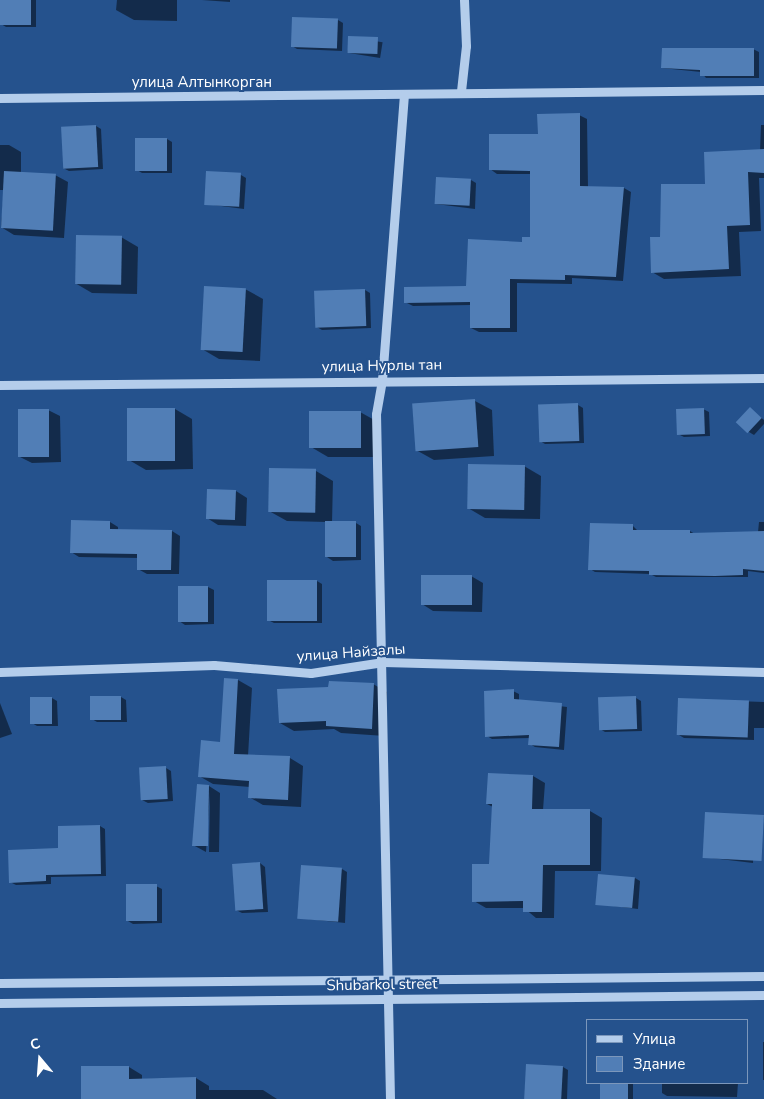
<!DOCTYPE html>
<html>
<head>
<meta charset="utf-8">
<style>
  body { margin:0 }
  #map { position:relative; width:764px; height:1099px; overflow:hidden; background:#25528d; font-family:"Nunito Sans",sans-serif }
  div>[style] { position:absolute }
  [style*='--x'] { left:calc(var(--x)*1px); top:calc(var(--y)*1px); width:calc(var(--w)*1px); rotate:calc(var(--a)*1deg) }
  .shadow>* { inset:0; background:#0007; transform-origin:0 0 }
  .building>* { inset:0; background:#517eb6; transform-origin:0 0 }
  .minor>* { height:9px; margin:-4.5px; padding:0 4.5px; transform-origin:4.5px; border-radius:4.5px; background:#b4cdeb }
  span { translate:-50% -50%; white-space:nowrap; text-align:center; line-height:1.15; -webkit-text-stroke:4px #25528d; paint-order:stroke }
  .street-label { font-size:15px; color:#fff }
  .legend { position:absolute; left:586px; top:1019px; width:162px; height:65px; box-sizing:border-box; background:#25528d; border:1px solid #7c97bb; margin:0; padding:6px 9px; list-style:none; font-size:15px; color:#fff }
  .legend li { display:flex; align-items:center; gap:10px; height:25px }
  .legend b { width:25px; border:1px solid #7c97bb }
  .north { position:absolute; left:15px; top:1034px; width:50px; height:50px; -webkit-text-stroke:4px #25528d; paint-order:stroke; rotate:342deg; font-size:14px; font-weight:700; line-height:20px; text-align:center; color:#fff }
  .north::after { content:''; display:block; margin:auto; width:18px; height:22px; background:#fff; clip-path:polygon(50% 0,100% 100%,50% 72%,0 100%) }
</style>
</head>
<body>
<div id="map">
  <div class="shadow">
    <div style="clip-path:polygon(0 0,36px 0,36px 27px,6px 27px,1px 24px)"></div>
    <div style="clip-path:polygon(117px 0,177px 0,177px 21px,134px 20px,116px 10px)"></div>
    <div style="clip-path:polygon(202px 0,230px 0,230px 2px)"></div>
    <div style="clip-path:polygon(338px 20px,343px 23px,342px 51px,297px 49px,292px 46px)"></div>
    <div style="left:350px;top:37px;width:33px;height:16px;rotate:9deg"></div>
    <div style="clip-path:polygon(753px 49px,759px 52px,759px 78px,706px 78px,701px 72px,662px 68px)"></div>
    <div style="clip-path:polygon(579px 115px,587px 119px,588px 187px,624px 188px,631px 192px,623px 281px,572px 278px,572px 284px,517px 283px,517px 332px,479px 332px,471px 328px,471px 305px,413px 306px,405px 302px,467px 288px,531px 238px,531px 174px,497px 174px,490px 169px,539px 136px)"></div>
    <div style="clip-path:polygon(761px 125px,764px 125px,764px 178px,759px 178px,761px 231px,739px 232px,741px 276px,664px 279px,652px 272px,662px 238px,706px 185px,760px 151px)"></div>
    <div style="clip-path:polygon(96px 126px,101px 129px,103px 169px,69px 171px,63px 168px)"></div>
    <div style="clip-path:polygon(167px 139px,172px 142px,172px 173px,142px 173px,137px 170px)"></div>
    <div style="clip-path:polygon(0 145px,9px 145px,21px 152px,21px 173px,55px 175px,68px 182px,64px 238px,14px 235px,1px 227px,4px 190px,0 190px)"></div>
    <div style="clip-path:polygon(241px 175px,246px 178px,244px 209px,206px 204px)"></div>
    <div style="clip-path:polygon(471px 180px,476px 183px,475px 209px,436px 204px)"></div>
    <div style="clip-path:polygon(121px 237px,138px 247px,137px 294px,92px 293px,75px 283px)"></div>
    <div style="clip-path:polygon(245px 289px,263px 299px,260px 361px,219px 359px,202px 349px)"></div>
    <div style="clip-path:polygon(365px 290px,370px 293px,371px 328px,322px 330px,317px 327px)"></div>
    <div style="clip-path:polygon(475px 401px,492px 410px,494px 456px,434px 460px,416px 450px)"></div>
    <div style="clip-path:polygon(539px 405px,578px 405px,583px 408px,584px 443px,545px 444px,540px 441px)"></div>
    <div style="clip-path:polygon(175px 409px,192px 419px,193px 469px,146px 470px,129px 460px,128px 410px)"></div>
    <div style="clip-path:polygon(703px 409px,709px 412px,710px 436px,684px 437px,678px 434px)"></div>
    <div style="clip-path:polygon(750px 409px,764px 420px,764px 424px,754px 435px,749px 432px)"></div>
    <div style="clip-path:polygon(48px 410px,60px 416px,61px 462px,32px 463px,20px 457px)"></div>
    <div style="clip-path:polygon(360px 412px,378px 422px,378px 457px,328px 457px,311px 447px)"></div>
    <div style="clip-path:polygon(524px 466px,541px 476px,540px 519px,485px 518px,468px 508px)"></div>
    <div style="clip-path:polygon(316px 471px,333px 481px,332px 523px,356px 523px,361px 526px,361px 560px,333px 561px,327px 557px,327px 522px,287px 521px,269px 511px)"></div>
    <div style="clip-path:polygon(236px 491px,247px 498px,246px 526px,218px 525px,207px 518px)"></div>
    <div style="clip-path:polygon(110px 522px,118px 527px,118px 530px,172px 531px,180px 536px,179px 574px,147px 574px,138px 569px,139px 558px,79px 557px,71px 552px)"></div>
    <div style="clip-path:polygon(759px 522px,764px 522px,764px 573px,748px 571px,748px 577px,656px 577px,650px 574px,595px 572px,590px 569px,633px 526px,638px 531px,690px 531px,695px 534px,758px 532px)"></div>
    <div style="clip-path:polygon(471px 576px,483px 583px,482px 612px,433px 611px,422px 604px)"></div>
    <div style="clip-path:polygon(317px 581px,322px 584px,322px 623px,274px 623px,268px 620px)"></div>
    <div style="clip-path:polygon(179px 587px,208px 587px,214px 590px,214px 624px,185px 625px,179px 621px)"></div>
    <div style="clip-path:polygon(226px 679px,238px 680px,252px 688px,248px 756px,290px 758px,303px 766px,301px 807px,263px 805px,249px 797px,250px 787px,213px 784px,199px 776px,221px 743px)"></div>
    <div style="clip-path:polygon(373px 684px,387px 692px,385px 736px,341px 733px,334px 729px,294px 731px,280px 723px)"></div>
    <div style="clip-path:polygon(513px 691px,519px 694px,519px 701px,567px 707px,564px 750px,535px 747px,530px 744px,530px 738px,492px 739px,487px 736px)"></div>
    <div style="clip-path:polygon(121px 697px,126px 700px,127px 722px,97px 722px,92px 719px)"></div>
    <div style="clip-path:polygon(52px 698px,57px 701px,58px 726px,37px 726px,32px 723px)"></div>
    <div style="clip-path:polygon(636px 698px,641px 701px,642px 731px,605px 732px,600px 729px)"></div>
    <div style="clip-path:polygon(679px 699px,764px 702px,764px 728px,754px 728px,754px 740px,684px 738px,679px 735px)"></div>
    <div style="clip-path:polygon(0 703px,12px 734px,0 738px)"></div>
    <div style="clip-path:polygon(166px 768px,171px 771px,173px 801px,148px 803px,142px 800px)"></div>
    <div style="clip-path:polygon(489px 774px,533px 776px,545px 783px,543px 810px,590px 811px,602px 818px,601px 871px,555px 871px,554px 918px,536px 918px,524px 908px,486px 908px,474px 901px,491px 865px,493px 807px,487px 804px)"></div>
    <div style="clip-path:polygon(209px 786px,220px 793px,219px 852px,209px 852px,210px 792px,206px 852px,193px 845px)"></div>
    <div style="clip-path:polygon(755px 819px,753px 863px,703px 857px)"></div>
    <div style="clip-path:polygon(100px 826px,105px 829px,106px 876px,51px 877px,51px 884px,16px 885px,10px 882px,59px 849px,59px 827px)"></div>
    <div style="clip-path:polygon(260px 863px,265px 867px,268px 912px,242px 913px,236px 910px)"></div>
    <div style="clip-path:polygon(342px 869px,347px 872px,345px 923px,299px 918px)"></div>
    <div style="clip-path:polygon(635px 878px,640px 881px,638px 909px,597px 904px)"></div>
    <div style="clip-path:polygon(156px 886px,162px 889px,162px 923px,133px 924px,128px 921px)"></div>
    <div style="left:763px;top:1042px;width:1px;height:38px"></div>
    <div style="clip-path:polygon(129px 1067px,142px 1075px,142px 1079px,196px 1078px,209px 1086px,209px 1090px,263px 1090px,277px 1099px,82px 1099px)"></div>
    <div style="clip-path:polygon(563px 1067px,568px 1070px,567px 1099px,526px 1099px)"></div>
    <div style="left:601px;top:1083px;width:32px;height:16px"></div>
    <div style="clip-path:polygon(662px 1083px,738px 1083px,737px 1097px,667px 1096px,662px 1093px)"></div>
  </div>
  <div class="building">
    <div style="left:0;top:0;width:31px;height:25px"></div>
    <div style="left:292px;top:17px;width:46px;height:30px;rotate:2deg"></div>
    <div style="left:348px;top:36px;width:30px;height:17px;rotate:2deg"></div>
    <div style="clip-path:polygon(662px 48px,754px 48px,754px 76px,700px 76px,700px 70px,661px 68px)"></div>
    <div style="clip-path:polygon(580px 113px,580px 186px,624px 187px,616px 277px,565px 275px,565px 280px,510px 279px,510px 328px,470px 328px,470px 302px,404px 303px,404px 287px,466px 286px,468px 239px,522px 242px,522px 237px,530px 237px,530px 171px,489px 170px,489px 134px,538px 134px,537px 114px)"></div>
    <div style="left:96px;top:125px;width:42px;height:35px;rotate:87deg"></div>
    <div style="left:135px;top:138px;width:32px;height:33px"></div>
    <div style="clip-path:polygon(764px 149px,764px 173px,748px 172px,750px 225px,727px 226px,729px 269px,651px 273px,650px 237px,660px 237px,661px 184px,705px 184px,704px 152px)"></div>
    <div style="left:4px;top:171px;width:52px;height:57px;rotate:3deg"></div>
    <div style="left:206px;top:171px;width:35px;height:34px;rotate:3deg"></div>
    <div style="left:436px;top:177px;width:35px;height:27px;rotate:3deg"></div>
    <div style="left:76px;top:235px;width:46px;height:49px;rotate:1deg"></div>
    <div style="left:204px;top:286px;width:42px;height:64px;rotate:3deg"></div>
    <div style="left:365px;top:289px;width:37px;height:51px;rotate:88deg"></div>
    <div style="left:475px;top:399px;width:48px;height:63px;rotate:86deg"></div>
    <div style="left:578px;top:403px;width:38px;height:40px;rotate:88deg"></div>
    <div style="left:750px;top:407px;width:16px;height:21px;rotate:43deg"></div>
    <div style="left:127px;top:408px;width:48px;height:53px"></div>
    <div style="left:704px;top:408px;width:26px;height:28px;rotate:88deg"></div>
    <div style="left:18px;top:409px;width:31px;height:48px"></div>
    <div style="left:309px;top:411px;width:52px;height:37px"></div>
    <div style="left:468px;top:464px;width:57px;height:45px;rotate:1deg"></div>
    <div style="left:269px;top:468px;width:47px;height:44px;rotate:1deg"></div>
    <div style="left:207px;top:489px;width:29px;height:30px;rotate:2deg"></div>
    <div style="clip-path:polygon(71px 520px,110px 521px,110px 529px,172px 530px,171px 570px,137px 570px,137px 554px,70px 553px)"></div>
    <div style="left:356px;top:521px;width:36px;height:31px;rotate:90deg"></div>
    <div style="clip-path:polygon(590px 523px,633px 524px,633px 530px,690px 530px,690px 533px,764px 531px,764px 571px,743px 569px,743px 575px,715px 576px,649px 575px,649px 571px,588px 570px)"></div>
    <div style="left:421px;top:575px;width:51px;height:30px"></div>
    <div style="left:267px;top:580px;width:50px;height:41px"></div>
    <div style="left:178px;top:586px;width:30px;height:36px"></div>
    <div style="clip-path:polygon(224px 678px,238px 679px,234px 754px,290px 756px,288px 800px,248px 798px,249px 781px,198px 777px,201px 740px,220px 742px)"></div>
    <div style="clip-path:polygon(329px 681px,374px 683px,372px 729px,326px 726px,326px 721px,279px 723px,277px 689px,328px 687px)"></div>
    <div style="clip-path:polygon(514px 689px,514px 699px,562px 703px,559px 747px,528px 745px,529px 735px,485px 737px,484px 691px)"></div>
    <div style="left:90px;top:696px;width:31px;height:24px"></div>
    <div style="left:636px;top:696px;width:33px;height:38px;rotate:88deg"></div>
    <div style="left:30px;top:697px;width:22px;height:27px"></div>
    <div style="left:678px;top:698px;width:71px;height:37px;rotate:2deg"></div>
    <div style="left:166px;top:766px;width:33px;height:27px;rotate:87deg"></div>
    <div style="clip-path:polygon(488px 773px,533px 775px,532px 809px,590px 809px,590px 865px,543px 865px,542px 912px,523px 912px,523px 901px,472px 902px,472px 864px,489px 864px,492px 804px,486px 804px)"></div>
    <div style="clip-path:polygon(197px 784px,209px 785px,208px 846px,192px 846px)"></div>
    <div style="left:705px;top:812px;width:59px;height:46px;rotate:3deg"></div>
    <div style="clip-path:polygon(100px 825px,101px 874px,46px 875px,46px 881px,9px 883px,8px 850px,58px 848px,58px 826px)"></div>
    <div style="left:260px;top:862px;width:47px;height:28px;rotate:86deg"></div>
    <div style="left:301px;top:865px;width:41px;height:54px;rotate:4deg"></div>
    <div style="left:598px;top:874px;width:37px;height:31px;rotate:5deg"></div>
    <div style="left:157px;top:884px;width:37px;height:31px;rotate:90deg"></div>
    <div style="left:526px;top:1064px;width:37px;height:35px;rotate:3deg"></div>
    <div style="clip-path:polygon(81px 1066px,129px 1066px,129px 1079px,196px 1077px,196px 1099px,81px 1099px)"></div>
    <div style="left:600px;top:1083px;width:28px;height:16px"></div>
  </div>
  <div class="minor">
    <div style="--x:461;--y:91;--w:45;--a:-83.7"></div>
    <div style="--x:466;--y:46;--w:46;--a:-92.5"></div>
    <div style="--x:0;--y:98;--w:764;--a:-0.6"></div>
    <div style="--x:0;--y:385;--w:764;--a:-0.52"></div>
    <div style="--x:0;--y:672;--w:214;--a:-1.9"></div>
    <div style="--x:214;--y:665;--w:97;--a:4.7"></div>
    <div style="--x:311;--y:673;--w:73;--a:-8.7"></div>
    <div style="--x:383;--y:662;--w:381;--a:1.5"></div>
    <div style="--x:0;--y:983;--w:764;--a:-0.52"></div>
    <div style="--x:0;--y:1003;--w:764;--a:-0.6"></div>
    <div style="--x:390;--y:1099;--w:685;--a:-91.17"></div>
    <div style="--x:376;--y:414;--w:35;--a:-80"></div>
    <div style="--x:382;--y:380;--w:286;--a:-85.6"></div>
  </div>
  <div class="street-label">
    <span style="left:202px;top:83px">улица Алтынкорган</span>
    <span style="left:382px;top:366px;rotate:-1deg">улица Нурлы тан</span>
    <span style="left:351px;top:653px;rotate:-4deg">улица Найзалы</span>
    <span style="left:382px;top:985px;rotate:-1deg">Shubarkol street</span>
  </div>
  <ul class="legend">
  <li><b style="height:6px;background:#b4cdeb"></b>Улица</li>
  <li><b style="height:14px;background:#517eb6"></b>Здание</li>
  </ul>
  <div class="north">С</div>
</div>
</body>
</html>
